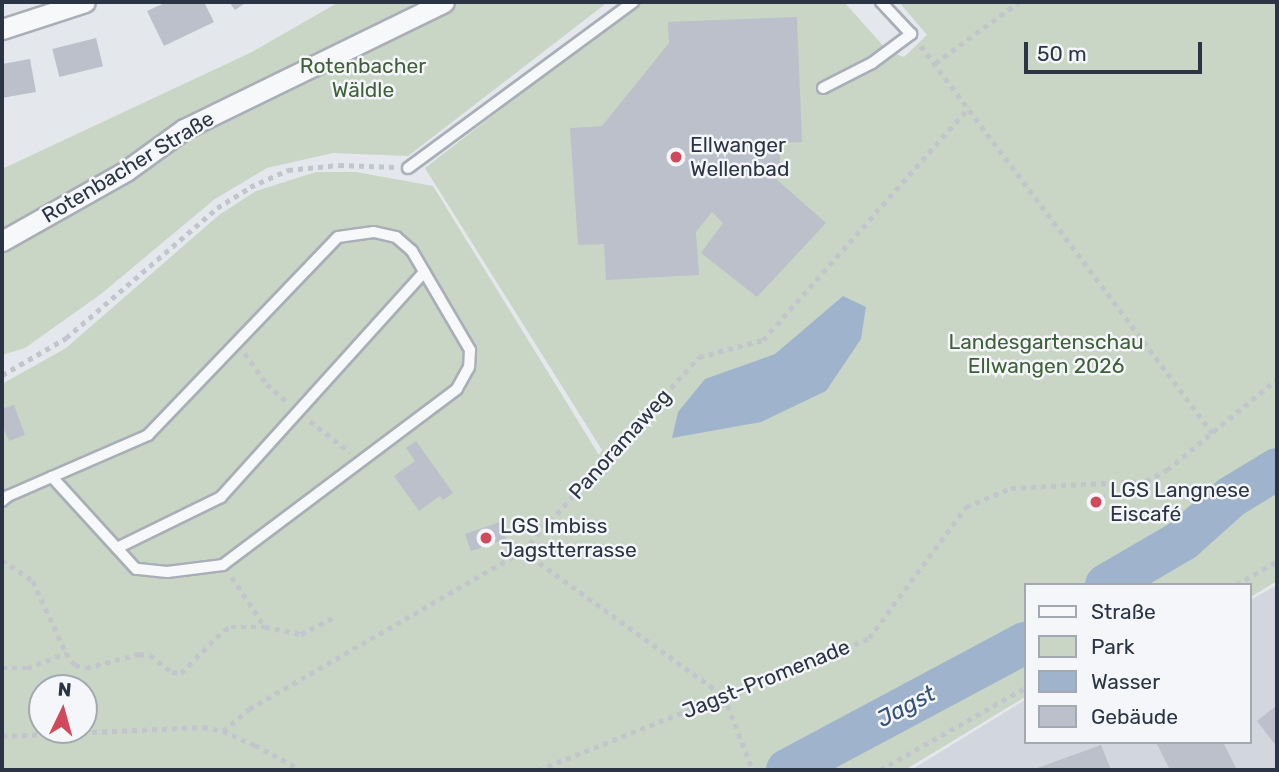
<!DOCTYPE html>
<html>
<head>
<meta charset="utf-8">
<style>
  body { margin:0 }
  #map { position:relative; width:1279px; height:772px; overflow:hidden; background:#e4e7ec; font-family:Rubik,sans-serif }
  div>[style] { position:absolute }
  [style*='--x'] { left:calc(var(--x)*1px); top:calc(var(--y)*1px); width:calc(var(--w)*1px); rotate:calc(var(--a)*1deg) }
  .built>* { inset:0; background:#d2d6de }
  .green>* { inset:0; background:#c9d6c5 }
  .water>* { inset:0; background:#9fb4cc }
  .river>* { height:42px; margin:-21px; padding:0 21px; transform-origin:21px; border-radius:21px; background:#9fb4cc }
  .building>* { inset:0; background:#bbc0ca; transform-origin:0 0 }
  .path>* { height:4.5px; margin-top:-2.25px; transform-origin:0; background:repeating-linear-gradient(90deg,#c2c5cb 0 5px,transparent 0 10px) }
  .roads { filter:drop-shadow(2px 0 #a9aeb7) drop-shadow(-2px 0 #a9aeb7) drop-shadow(0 2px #a9aeb7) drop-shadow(0 -2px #a9aeb7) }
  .lane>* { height:10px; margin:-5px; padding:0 5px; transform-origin:5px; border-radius:5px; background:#f7f8fa }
  .street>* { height:19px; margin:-9.5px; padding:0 9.5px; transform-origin:9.5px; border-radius:9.5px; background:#f7f8fa }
  .dots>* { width:19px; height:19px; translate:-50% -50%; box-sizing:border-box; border:4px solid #f4f6f9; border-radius:50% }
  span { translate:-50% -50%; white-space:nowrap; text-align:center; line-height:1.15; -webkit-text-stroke:5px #f4f6f9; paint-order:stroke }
  .park-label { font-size:21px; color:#3f6138 }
  .poi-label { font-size:21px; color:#2b3445 }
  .left { translate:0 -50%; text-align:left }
  .street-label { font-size:21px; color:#2b3445 }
  .water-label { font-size:23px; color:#34527a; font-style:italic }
  .frame { position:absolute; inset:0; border:4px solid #2b3445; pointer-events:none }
  .legend { position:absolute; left:1024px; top:583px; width:228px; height:161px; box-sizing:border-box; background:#f4f6f9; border:2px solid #a4a8b1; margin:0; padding:9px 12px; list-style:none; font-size:21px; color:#2b3445 }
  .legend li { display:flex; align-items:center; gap:14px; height:35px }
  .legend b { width:35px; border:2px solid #a4a8b1 }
  .north { position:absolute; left:28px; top:674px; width:70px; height:70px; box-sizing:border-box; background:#f4f6f9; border:2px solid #a4a8b1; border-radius:50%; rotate:5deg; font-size:19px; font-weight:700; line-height:28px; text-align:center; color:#2b3445 }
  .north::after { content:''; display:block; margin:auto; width:24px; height:32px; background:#d1495b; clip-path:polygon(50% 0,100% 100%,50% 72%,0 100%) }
  .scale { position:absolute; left:1024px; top:42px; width:178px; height:32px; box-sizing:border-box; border:4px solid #2b3445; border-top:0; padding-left:9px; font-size:21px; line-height:24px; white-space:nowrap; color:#2b3445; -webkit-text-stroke:5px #f4f6f9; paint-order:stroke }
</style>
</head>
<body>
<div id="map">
  <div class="built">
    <div style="clip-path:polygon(1277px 585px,1277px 770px,911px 770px,1025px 700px,1025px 742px,1249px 742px,1249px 601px)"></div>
  </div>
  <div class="green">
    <div style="clip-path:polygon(339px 2px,608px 2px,408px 156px,333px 153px,267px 168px,215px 199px,101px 294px,25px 348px,2px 355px,2px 169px,252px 52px)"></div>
    <div style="clip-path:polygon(evenodd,640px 2px,844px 2px,888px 51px,904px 57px,927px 35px,899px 2px,1277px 2px,1277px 581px,1249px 598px,1249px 585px,1025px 585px,1025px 697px,905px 770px,2px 770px,2px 384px,66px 348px,219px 215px,256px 191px,316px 172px,356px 172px,433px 186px,599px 455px,602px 450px,425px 168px,640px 2px,42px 688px,84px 688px,84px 730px,42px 730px,42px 688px)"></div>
  </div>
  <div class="water">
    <div style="clip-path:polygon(843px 296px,866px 307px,861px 339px,826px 391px,761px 422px,672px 438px,678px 412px,705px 379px,775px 354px)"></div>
  </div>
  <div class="river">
    <div style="--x:1106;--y:585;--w:89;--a:-30.3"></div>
    <div style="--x:1183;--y:540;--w:64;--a:-41.9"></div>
    <div style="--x:1231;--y:497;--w:54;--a:-31.3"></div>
    <div style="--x:787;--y:770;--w:270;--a:-28.1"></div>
  </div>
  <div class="building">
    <div style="clip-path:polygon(167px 2px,204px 2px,214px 22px,164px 46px,147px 11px)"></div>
    <div style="clip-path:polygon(229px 2px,247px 2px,235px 10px)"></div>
    <div style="clip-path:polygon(797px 17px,802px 142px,780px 143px,780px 171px,775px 178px,826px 223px,757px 297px,701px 253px,723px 223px,712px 212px,696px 232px,699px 275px,606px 280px,604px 244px,578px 245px,570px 128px,602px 126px,669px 43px,668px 22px)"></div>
    <div style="left:96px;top:38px;width:29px;height:45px;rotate:76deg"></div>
    <div style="clip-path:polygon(30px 59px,36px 92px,2px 98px,2px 64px)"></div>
    <div style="clip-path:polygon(14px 405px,25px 435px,9px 441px,2px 425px,2px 409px)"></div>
    <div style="clip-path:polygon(416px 441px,453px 493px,443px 500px,440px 496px,419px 511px,394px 476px,415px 461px,406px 448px)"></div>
    <div style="left:1088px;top:495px;width:17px;height:13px"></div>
    <div style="left:500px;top:522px;width:18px;height:37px;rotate:71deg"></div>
    <div style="clip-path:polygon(1277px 705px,1277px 747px,1257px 721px)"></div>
    <div style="clip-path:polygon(1156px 742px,1223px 742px,1237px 770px,1170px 770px)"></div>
    <div style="clip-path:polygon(1101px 745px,1111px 770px,1032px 770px)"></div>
  </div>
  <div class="path">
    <div style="--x:921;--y:46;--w:485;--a:53"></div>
    <div style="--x:935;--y:63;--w:104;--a:-36"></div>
    <div style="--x:245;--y:353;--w:38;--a:55"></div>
    <div style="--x:267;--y:384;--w:27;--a:42"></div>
    <div style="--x:2;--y:375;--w:74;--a:-30"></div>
    <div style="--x:66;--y:338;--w:199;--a:-40.7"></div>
    <div style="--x:217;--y:208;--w:39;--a:-32"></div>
    <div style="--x:250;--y:187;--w:42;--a:-24.1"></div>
    <div style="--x:288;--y:170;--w:51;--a:-5.6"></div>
    <div style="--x:339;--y:165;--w:56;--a:2"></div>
    <div style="--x:310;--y:421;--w:51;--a:37.8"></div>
    <div style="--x:523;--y:551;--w:248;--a:35.8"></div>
    <div style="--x:724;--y:696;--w:79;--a:68.6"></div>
    <div style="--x:2;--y:560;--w:37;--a:34"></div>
    <div style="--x:33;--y:581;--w:79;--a:65.4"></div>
    <div style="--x:66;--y:653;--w:15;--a:53"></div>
    <div style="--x:75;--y:665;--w:11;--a:15"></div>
    <div style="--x:86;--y:668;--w:55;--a:-14.8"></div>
    <div style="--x:139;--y:654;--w:11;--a:5"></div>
    <div style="--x:150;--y:655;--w:28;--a:38"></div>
    <div style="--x:172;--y:672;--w:9;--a:6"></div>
    <div style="--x:181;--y:673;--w:61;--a:-45"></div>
    <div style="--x:224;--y:630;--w:8;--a:-23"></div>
    <div style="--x:231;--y:627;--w:34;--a:0"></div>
    <div style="--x:265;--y:627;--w:37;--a:11"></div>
    <div style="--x:301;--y:634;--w:37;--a:-27"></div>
    <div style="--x:232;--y:577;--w:60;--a:56.6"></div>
    <div style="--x:1236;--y:585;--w:48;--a:-30.3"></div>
    <div style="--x:2;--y:668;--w:25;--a:0"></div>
    <div style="--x:27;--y:668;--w:42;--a:-21"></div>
    <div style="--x:223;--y:731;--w:34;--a:-40"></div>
    <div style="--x:249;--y:709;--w:316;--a:-30"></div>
    <div style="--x:523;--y:551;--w:262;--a:-47.8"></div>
    <div style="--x:699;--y:357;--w:66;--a:-14.9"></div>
    <div style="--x:763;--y:340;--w:311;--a:-48.5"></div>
    <div style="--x:2;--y:736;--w:201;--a:-2.6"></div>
    <div style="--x:203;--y:727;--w:20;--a:11"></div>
    <div style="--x:223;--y:731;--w:35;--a:24"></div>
    <div style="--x:255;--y:745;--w:52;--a:28.5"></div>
    <div style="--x:538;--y:770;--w:356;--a:-21.7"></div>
    <div style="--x:869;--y:638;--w:163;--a:-53.5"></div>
    <div style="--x:966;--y:507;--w:49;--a:-22.9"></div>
    <div style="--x:1011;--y:488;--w:135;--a:-3"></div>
    <div style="--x:1146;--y:481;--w:24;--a:-28"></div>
    <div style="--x:1167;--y:470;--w:143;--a:-39.6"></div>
    <div style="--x:880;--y:770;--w:167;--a:-29.5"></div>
  </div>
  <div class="roads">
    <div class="lane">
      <div style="--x:823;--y:88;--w:55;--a:-27"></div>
      <div style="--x:872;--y:63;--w:49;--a:-36.6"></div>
      <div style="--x:911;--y:34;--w:44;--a:-133.2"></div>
      <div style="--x:408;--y:168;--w:280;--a:-36.4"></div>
      <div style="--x:2;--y:501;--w:8;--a:-40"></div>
      <div style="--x:8;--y:496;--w:153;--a:-23.5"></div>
      <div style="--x:148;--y:435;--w:274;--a:-46.2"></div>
      <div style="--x:338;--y:237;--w:36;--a:-8"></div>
      <div style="--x:374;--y:232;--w:23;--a:13"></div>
      <div style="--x:396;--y:237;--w:21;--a:41"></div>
      <div style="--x:412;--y:251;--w:115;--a:59.6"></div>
      <div style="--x:470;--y:350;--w:17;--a:93"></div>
      <div style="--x:469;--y:367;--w:25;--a:119"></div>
      <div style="--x:457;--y:389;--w:293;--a:143.1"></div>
      <div style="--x:223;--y:565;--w:56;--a:172.9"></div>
      <div style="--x:167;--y:572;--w:31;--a:-174"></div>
      <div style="--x:136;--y:569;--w:125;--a:-132.4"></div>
      <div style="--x:117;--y:548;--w:116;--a:-26.1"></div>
      <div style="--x:221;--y:497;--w:303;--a:-47.9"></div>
    </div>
    <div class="street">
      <div style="--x:2;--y:29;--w:87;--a:-18"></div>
      <div style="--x:2;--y:241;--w:142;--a:-29.4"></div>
      <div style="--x:126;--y:171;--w:72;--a:-35.9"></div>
      <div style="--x:184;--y:129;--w:289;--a:-26"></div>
    </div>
  </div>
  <div class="dots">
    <div style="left:676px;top:157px;background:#d1495b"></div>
    <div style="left:1096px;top:502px;background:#d1495b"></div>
    <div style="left:486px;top:538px;background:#d1495b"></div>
  </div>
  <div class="park-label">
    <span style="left:363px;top:78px">Rotenbacher<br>Wäldle</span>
    <span style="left:1046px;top:354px">Landesgartenschau<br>Ellwangen 2026</span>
  </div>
  <div class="poi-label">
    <span class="left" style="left:690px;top:157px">Ellwanger<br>Wellenbad</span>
    <span class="left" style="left:1110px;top:502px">LGS Langnese<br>Eiscafé</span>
    <span class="left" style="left:500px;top:538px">LGS Imbiss<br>Jagstterrasse</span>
  </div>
  <div class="street-label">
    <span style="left:128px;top:167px;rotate:-31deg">Rotenbacher Straße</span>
    <span style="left:620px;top:444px;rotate:-48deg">Panoramaweg</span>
    <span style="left:766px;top:679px;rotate:-22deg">Jagst-Promenade</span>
  </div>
  <div class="water-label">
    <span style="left:906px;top:706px;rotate:-28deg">Jagst</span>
  </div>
  <div class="frame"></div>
  <ul class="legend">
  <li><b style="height:9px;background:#f7f8fa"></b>Straße</li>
  <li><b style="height:19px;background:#c9d6c5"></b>Park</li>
  <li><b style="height:19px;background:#9fb4cc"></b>Wasser</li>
  <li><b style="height:19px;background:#bbc0ca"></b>Gebäude</li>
  </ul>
  <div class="north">N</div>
  <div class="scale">50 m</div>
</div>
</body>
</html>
